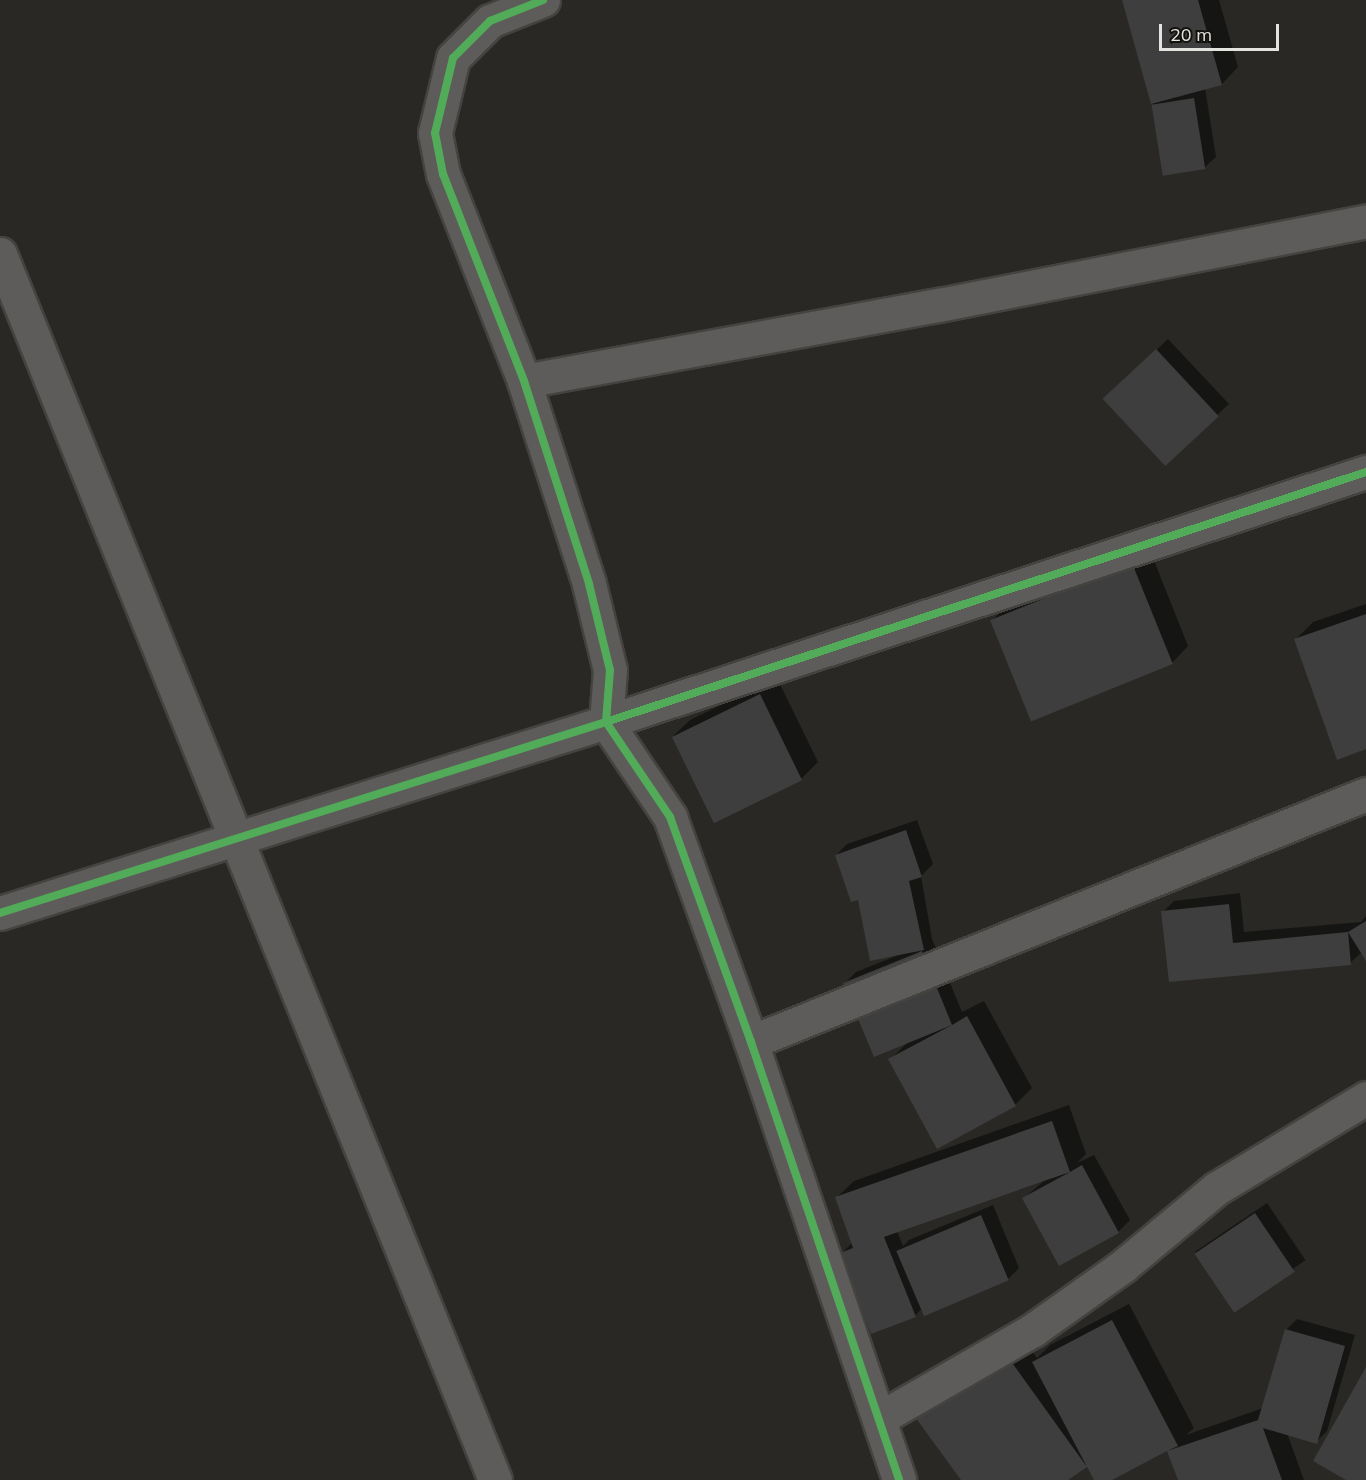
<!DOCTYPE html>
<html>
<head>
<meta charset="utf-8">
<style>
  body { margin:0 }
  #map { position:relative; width:1366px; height:1480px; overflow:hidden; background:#292825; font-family:Mulish,sans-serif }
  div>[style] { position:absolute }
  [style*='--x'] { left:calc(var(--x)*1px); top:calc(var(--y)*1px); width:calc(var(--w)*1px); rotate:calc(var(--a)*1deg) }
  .shadow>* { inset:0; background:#0007; transform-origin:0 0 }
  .building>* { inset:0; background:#3f3e3e; transform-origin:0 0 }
  .roads { filter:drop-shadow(2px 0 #444340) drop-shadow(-2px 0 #444340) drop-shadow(0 2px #444340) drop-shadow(0 -2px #444340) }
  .minor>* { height:33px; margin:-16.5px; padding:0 16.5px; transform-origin:16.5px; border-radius:16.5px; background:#5d5c5a }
  .cycleway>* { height:8px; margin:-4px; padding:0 4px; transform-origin:4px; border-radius:4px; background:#51ab58 }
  span { translate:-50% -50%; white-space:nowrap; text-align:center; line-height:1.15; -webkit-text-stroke:4.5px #13120f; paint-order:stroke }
  .scale { position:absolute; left:1159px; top:24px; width:120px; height:27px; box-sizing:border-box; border:3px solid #e4e3df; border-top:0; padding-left:8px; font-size:18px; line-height:21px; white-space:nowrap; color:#e4e3df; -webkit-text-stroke:4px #13120f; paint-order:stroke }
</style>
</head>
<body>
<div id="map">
  <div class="shadow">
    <div style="clip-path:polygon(1123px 0,1219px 0,1238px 67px,1222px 84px,1205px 88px,1216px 157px,1204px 168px,1153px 104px)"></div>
    <div style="clip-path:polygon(1168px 339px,1229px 404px,1165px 463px,1116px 388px)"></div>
    <div style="clip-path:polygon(1149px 548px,1188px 646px,1172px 663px,992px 621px,1008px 604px)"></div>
    <div style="clip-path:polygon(1366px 604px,1366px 748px,1296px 639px,1313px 622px)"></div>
    <div style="clip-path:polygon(777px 678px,818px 762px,801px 779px,673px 736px,690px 720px)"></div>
    <div style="clip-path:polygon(917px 820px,933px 864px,921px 876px,932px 939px,962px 1012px,984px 1001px,1032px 1088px,1015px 1105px,890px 1060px,909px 1041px,845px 983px,856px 972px,896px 956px,836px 855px,847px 844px)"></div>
    <div style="clip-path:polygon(1240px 893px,1244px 932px,1361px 922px,1366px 916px,1366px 959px,1362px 952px,1350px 963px,1171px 980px,1163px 912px,1174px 901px)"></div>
    <div style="clip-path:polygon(1069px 1105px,1086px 1154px,1077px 1163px,1094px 1155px,1130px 1220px,1119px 1231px,1060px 1264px,1024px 1198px,1046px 1179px,897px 1231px,903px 1246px,909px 1240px,993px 1205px,1019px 1268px,1008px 1279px,922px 1308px,915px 1316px,842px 1253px,853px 1242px,837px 1197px,854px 1181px)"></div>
    <div style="left:1267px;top:1203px;width:69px;height:87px;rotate:56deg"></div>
    <div style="clip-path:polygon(1129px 1304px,1194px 1428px,1186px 1435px,1263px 1408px,1286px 1330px,1297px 1319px,1355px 1335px,1327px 1431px,1316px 1442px,1287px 1433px,1304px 1480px,1179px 1480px,1168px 1449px,1108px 1480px,1095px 1480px,1087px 1464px,1066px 1480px,963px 1480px,1017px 1331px,1037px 1358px,1050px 1345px)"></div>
  </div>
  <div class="building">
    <div style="clip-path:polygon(1122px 0,1198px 0,1222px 85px,1151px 104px)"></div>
    <div style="left:1194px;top:98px;width:72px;height:43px;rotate:81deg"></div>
    <div style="left:1156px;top:349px;width:92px;height:73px;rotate:47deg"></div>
    <div style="left:1132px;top:563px;width:109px;height:153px;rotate:68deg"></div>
    <div style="clip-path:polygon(1366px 614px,1366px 749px,1337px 760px,1294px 639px)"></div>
    <div style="left:760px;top:694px;width:96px;height:98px;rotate:64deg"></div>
    <div style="clip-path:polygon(906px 830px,922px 877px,909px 881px,924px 950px,870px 961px,858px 900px,851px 902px,835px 855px)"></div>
    <div style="clip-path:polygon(1229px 904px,1233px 943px,1348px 932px,1366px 921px,1366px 961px,1348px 932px,1351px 965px,1169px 982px,1161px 911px)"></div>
    <div style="clip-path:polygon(922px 951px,952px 1025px,967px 1016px,1016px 1106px,937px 1149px,888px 1059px,952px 1025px,874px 1057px,843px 983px)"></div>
    <div style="clip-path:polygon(1052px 1121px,1070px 1172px,1082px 1165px,1119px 1233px,1059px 1266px,1022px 1198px,1070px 1172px,884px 1237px,916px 1317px,871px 1334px,840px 1253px,853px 1248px,835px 1197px)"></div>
    <div style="left:1255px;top:1213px;width:71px;height:73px;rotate:56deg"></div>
    <div style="left:981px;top:1215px;width:71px;height:92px;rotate:67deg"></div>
    <div style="clip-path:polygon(1112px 1320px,1178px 1446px,1167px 1451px,1258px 1420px,1285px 1329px,1345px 1346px,1317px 1444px,1263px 1428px,1282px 1480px,1178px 1480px,1167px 1451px,1112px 1480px,1094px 1480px,1087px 1467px,1068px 1480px,961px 1480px,910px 1410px,1000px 1346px,1087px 1467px,1032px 1362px)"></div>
    <div style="clip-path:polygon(1366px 1367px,1366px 1480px,1346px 1480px,1313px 1461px)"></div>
  </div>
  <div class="roads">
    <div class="minor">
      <div style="--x:543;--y:0;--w:57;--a:158.4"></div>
      <div style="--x:490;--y:21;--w:52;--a:135"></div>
      <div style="--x:453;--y:58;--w:77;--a:103.5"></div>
      <div style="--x:435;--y:133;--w:42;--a:79"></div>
      <div style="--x:443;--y:174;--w:222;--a:68.6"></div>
      <div style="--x:524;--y:381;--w:213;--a:72.2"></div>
      <div style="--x:589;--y:584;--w:89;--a:76.3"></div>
      <div style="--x:610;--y:670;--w:52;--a:94.4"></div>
      <div style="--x:606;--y:722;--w:115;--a:56"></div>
      <div style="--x:670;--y:817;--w:239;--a:70.2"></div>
      <div style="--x:751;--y:1042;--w:462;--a:71.3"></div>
      <div style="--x:0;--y:254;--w:1322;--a:68.01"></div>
      <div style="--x:524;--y:381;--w:422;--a:-10.4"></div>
      <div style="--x:939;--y:305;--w:435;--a:-11.1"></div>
      <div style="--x:0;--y:913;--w:635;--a:-17.49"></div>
      <div style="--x:606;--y:722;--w:800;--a:-18.21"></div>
      <div style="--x:751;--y:1042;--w:663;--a:-21.96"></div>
      <div style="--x:880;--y:1418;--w:177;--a:-29.9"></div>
      <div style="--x:1033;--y:1330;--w:110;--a:-35.4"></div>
      <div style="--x:1123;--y:1266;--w:122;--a:-39.7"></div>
      <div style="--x:1217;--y:1188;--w:174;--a:-31.1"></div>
    </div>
  </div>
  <div class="cycleway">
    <div style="--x:543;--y:0;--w:57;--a:158.4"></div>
    <div style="--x:490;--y:21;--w:52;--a:135"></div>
    <div style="--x:453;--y:58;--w:77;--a:103.5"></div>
    <div style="--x:435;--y:133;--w:42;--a:79"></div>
    <div style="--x:443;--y:174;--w:222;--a:68.6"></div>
    <div style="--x:524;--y:381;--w:213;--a:72.2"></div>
    <div style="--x:589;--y:584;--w:89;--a:76.3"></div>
    <div style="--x:610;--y:670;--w:52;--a:94.4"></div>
    <div style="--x:606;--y:722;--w:115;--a:56"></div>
    <div style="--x:670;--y:817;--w:239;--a:70.2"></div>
    <div style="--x:751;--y:1042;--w:462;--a:71.3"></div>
    <div style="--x:0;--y:913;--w:635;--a:-17.49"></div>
    <div style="--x:606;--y:722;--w:800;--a:-18.21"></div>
  </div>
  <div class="scale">20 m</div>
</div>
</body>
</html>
